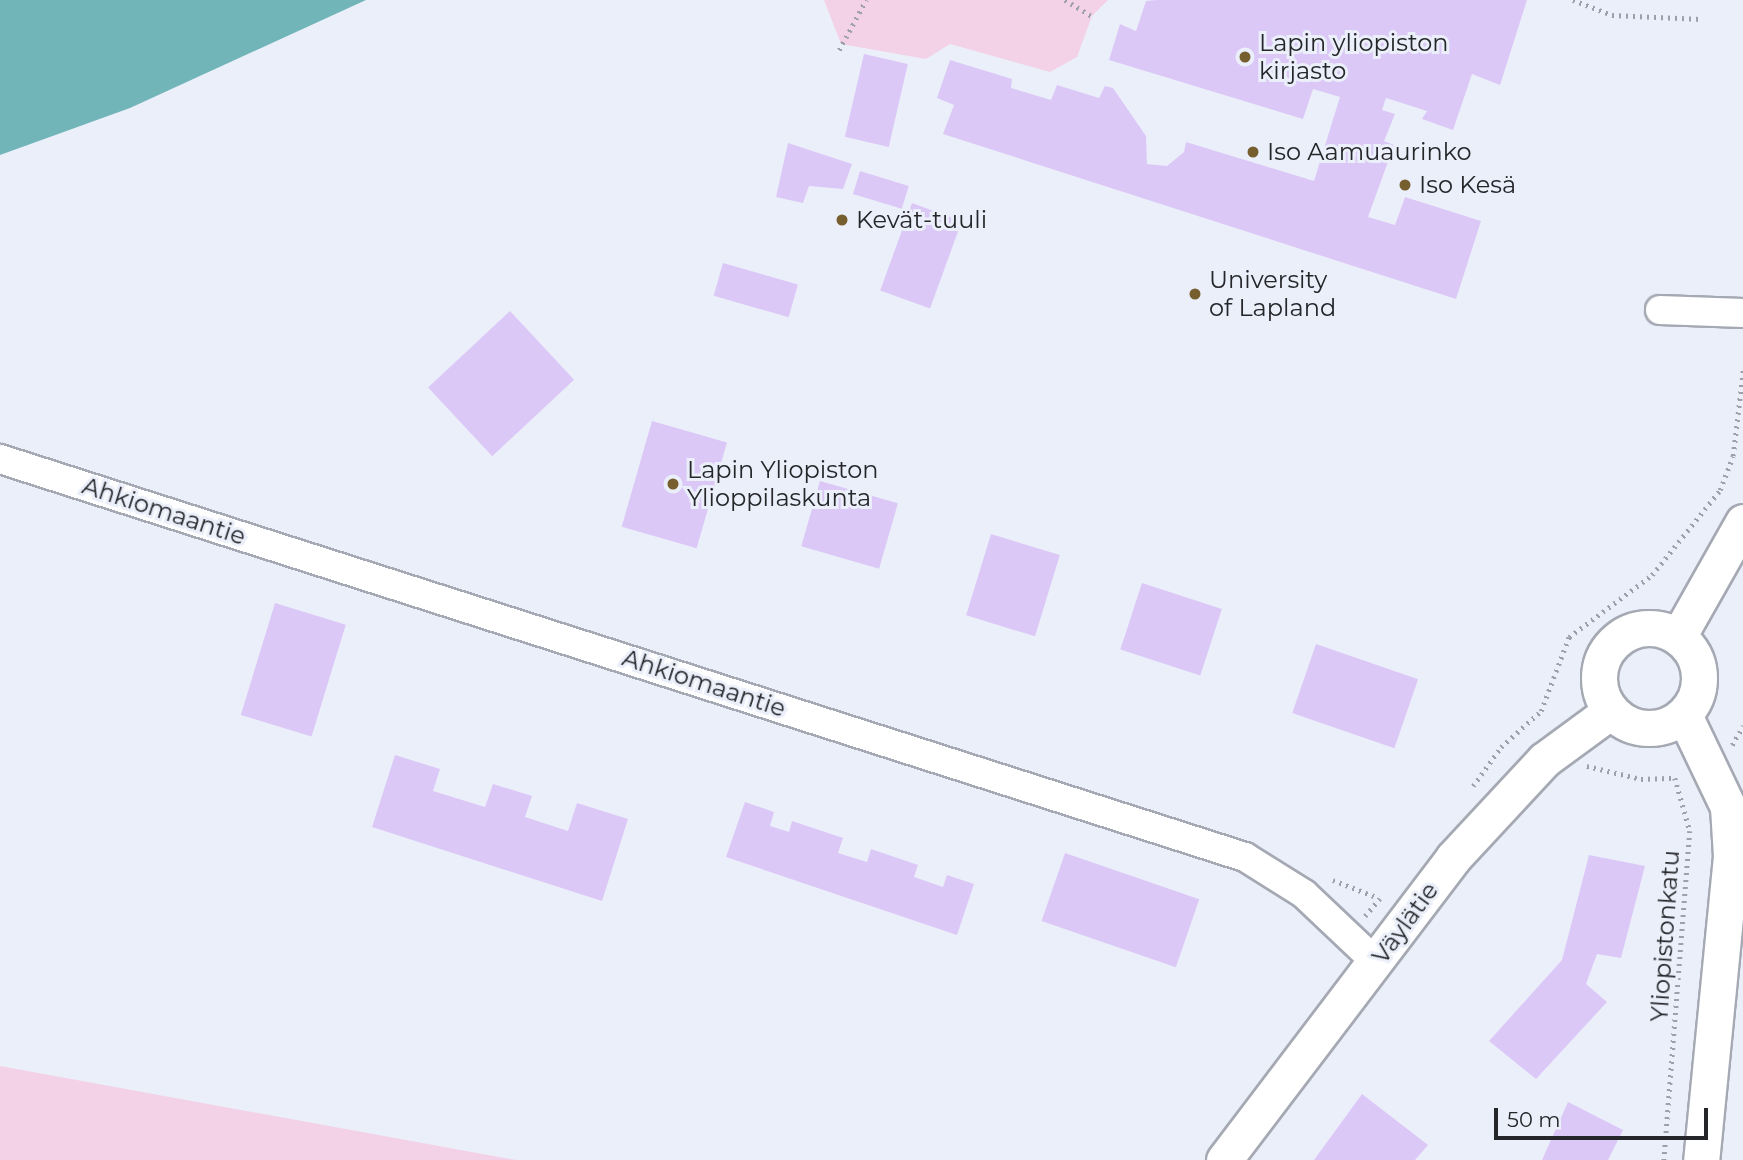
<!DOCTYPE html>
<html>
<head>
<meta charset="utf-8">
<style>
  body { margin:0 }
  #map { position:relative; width:1743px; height:1160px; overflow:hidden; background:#ebeffa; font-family:Montserrat,sans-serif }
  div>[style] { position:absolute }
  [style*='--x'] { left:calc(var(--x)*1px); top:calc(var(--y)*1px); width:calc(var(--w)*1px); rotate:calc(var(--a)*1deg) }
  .green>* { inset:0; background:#f3d2e8 }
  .water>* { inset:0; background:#72b5b9 }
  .building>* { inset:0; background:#dcc8f7; transform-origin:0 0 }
  .path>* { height:4.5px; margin-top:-2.25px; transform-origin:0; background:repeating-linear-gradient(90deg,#9da0a8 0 2px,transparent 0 7px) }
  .roads { filter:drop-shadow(2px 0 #a5a9b3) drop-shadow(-2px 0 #a5a9b3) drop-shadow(0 2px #a5a9b3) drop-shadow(0 -2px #a5a9b3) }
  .minor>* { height:28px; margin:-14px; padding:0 14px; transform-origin:14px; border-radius:14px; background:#fff }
  .tertiary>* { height:35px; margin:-17.5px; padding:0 17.5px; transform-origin:17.5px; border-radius:17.5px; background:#fff }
  .tertiary>.ring { margin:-17.5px; padding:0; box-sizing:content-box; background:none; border:35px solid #fff; border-radius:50% }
  .dots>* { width:19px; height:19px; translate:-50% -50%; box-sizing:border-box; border:4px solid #ebeffa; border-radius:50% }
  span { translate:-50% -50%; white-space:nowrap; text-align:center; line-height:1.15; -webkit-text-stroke:6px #ebeffa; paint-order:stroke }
  .poi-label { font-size:24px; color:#25262a }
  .left { translate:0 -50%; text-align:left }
  .street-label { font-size:24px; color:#25262a }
  .scale { position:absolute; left:1494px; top:1108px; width:214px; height:32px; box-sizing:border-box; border:4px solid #25262a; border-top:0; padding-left:9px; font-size:21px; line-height:24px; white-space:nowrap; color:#25262a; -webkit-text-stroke:5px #ebeffa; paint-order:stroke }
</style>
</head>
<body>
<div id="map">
  <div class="green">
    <div style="clip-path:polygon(824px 0,1108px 0,1092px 16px,1077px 57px,1050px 72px,950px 44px,926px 59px,841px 44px)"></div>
    <div style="clip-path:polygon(0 1066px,516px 1160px,0 1160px)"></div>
  </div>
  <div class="water">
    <div style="clip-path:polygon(0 0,366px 0,130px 108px,0 155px)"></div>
  </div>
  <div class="building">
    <div style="clip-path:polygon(1157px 0,1527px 0,1500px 85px,1472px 74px,1453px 130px,1422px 119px,1427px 111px,1386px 98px,1382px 110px,1395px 114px,1384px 141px,1394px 145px,1368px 217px,1395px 225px,1405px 197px,1481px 221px,1456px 299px,943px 134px,954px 105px,937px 98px,950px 60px,1012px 79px,1011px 88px,1051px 100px,1057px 85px,1099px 98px,1105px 86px,1113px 88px,1146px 136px,1147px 164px,1167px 166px,1184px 152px,1186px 142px,1314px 181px,1340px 97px,1313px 89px,1303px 119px,1109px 60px,1120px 24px,1136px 31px,1146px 1px)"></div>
    <div style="left:864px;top:54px;width:45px;height:85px;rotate:13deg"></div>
    <div style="clip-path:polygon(788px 143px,852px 164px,843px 189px,809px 186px,803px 203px,776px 197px)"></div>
    <div style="left:860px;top:171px;width:51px;height:24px;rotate:17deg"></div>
    <div style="left:912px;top:203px;width:53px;height:93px;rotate:20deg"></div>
    <div style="left:723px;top:263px;width:78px;height:34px;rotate:16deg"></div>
    <div style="left:510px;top:311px;width:94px;height:112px;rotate:47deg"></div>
    <div style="left:652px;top:421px;width:78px;height:110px;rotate:16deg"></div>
    <div style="left:820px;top:481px;width:81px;height:68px;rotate:16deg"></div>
    <div style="left:991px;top:534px;width:72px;height:85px;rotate:17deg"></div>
    <div style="left:1142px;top:583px;width:84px;height:70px;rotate:18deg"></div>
    <div style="left:275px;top:603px;width:74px;height:117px;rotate:17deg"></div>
    <div style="left:1316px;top:644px;width:108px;height:73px;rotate:19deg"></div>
    <div style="clip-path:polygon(395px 755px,440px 769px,433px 791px,485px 807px,493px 784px,532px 796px,525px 817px,568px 831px,577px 803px,628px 819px,602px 901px,372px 827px)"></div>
    <div style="clip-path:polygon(745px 802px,774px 812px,770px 826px,789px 832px,792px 821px,843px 838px,838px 853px,867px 862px,871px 849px,918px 865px,914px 877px,943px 887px,947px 875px,974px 884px,957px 935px,726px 857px)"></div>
    <div style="left:1065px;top:853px;width:142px;height:72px;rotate:19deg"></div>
    <div style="clip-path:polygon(1589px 855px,1645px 866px,1621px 958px,1597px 954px,1586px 984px,1607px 1002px,1536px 1079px,1489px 1041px,1562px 960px)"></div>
    <div style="clip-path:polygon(1362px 1094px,1428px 1145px,1415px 1160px,1314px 1160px)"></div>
    <div style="clip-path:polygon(1568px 1102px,1623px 1130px,1608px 1160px,1542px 1160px)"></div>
  </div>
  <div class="path">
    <div style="--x:1065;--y:0;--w:31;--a:31"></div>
    <div style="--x:1573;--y:0;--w:42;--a:21"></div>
    <div style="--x:1612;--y:15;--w:89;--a:2.6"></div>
    <div style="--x:839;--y:50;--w:57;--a:-61.6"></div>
    <div style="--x:1732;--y:745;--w:22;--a:-60"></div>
    <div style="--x:1587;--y:766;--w:56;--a:13.5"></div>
    <div style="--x:1641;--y:779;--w:34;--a:-2"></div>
    <div style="--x:1675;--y:778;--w:55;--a:74.2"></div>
    <div style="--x:1690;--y:831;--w:330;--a:94.5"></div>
    <div style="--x:1473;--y:786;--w:48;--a:-54.3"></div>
    <div style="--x:1501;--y:747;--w:54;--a:-42"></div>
    <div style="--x:1541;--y:711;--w:79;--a:-69.3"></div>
    <div style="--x:1569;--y:637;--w:104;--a:-36.8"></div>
    <div style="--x:1652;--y:575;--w:109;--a:-51.3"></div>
    <div style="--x:1720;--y:490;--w:36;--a:-69"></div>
    <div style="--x:1733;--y:456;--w:86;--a:-83.3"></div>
    <div style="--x:1333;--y:880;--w:49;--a:21.4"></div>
    <div style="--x:1365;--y:916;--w:23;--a:-50"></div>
  </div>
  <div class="roads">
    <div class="minor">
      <div style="--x:1660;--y:310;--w:83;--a:2.1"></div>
      <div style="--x:0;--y:459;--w:1307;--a:17.73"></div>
      <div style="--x:1245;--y:857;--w:70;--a:32.1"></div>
      <div style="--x:1304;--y:894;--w:100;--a:43.4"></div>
    </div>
    <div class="tertiary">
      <div class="ring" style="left:1599px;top:628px;width:65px;height:65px"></div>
      <div style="--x:1678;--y:637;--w:132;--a:-60.5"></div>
      <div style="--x:1684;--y:715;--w:102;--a:64.4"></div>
      <div style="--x:1728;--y:807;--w:49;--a:86.5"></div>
      <div style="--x:1731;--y:856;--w:305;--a:95.6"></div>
      <div style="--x:1224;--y:1160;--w:379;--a:-52.8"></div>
      <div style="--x:1453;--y:858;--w:134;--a:-47.1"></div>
      <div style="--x:1544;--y:760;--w:83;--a:-36.2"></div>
    </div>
  </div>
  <div class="dots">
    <div style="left:1245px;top:57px;background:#765e2f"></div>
    <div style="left:1253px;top:152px;background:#765e2f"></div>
    <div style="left:1405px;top:185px;background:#765e2f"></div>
    <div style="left:842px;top:220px;background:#765e2f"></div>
    <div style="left:1195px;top:294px;background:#765e2f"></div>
    <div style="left:673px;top:484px;background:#765e2f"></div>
  </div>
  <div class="poi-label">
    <span class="left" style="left:1259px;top:57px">Lapin yliopiston<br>kirjasto</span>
    <span class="left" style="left:1267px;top:152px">Iso Aamuaurinko</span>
    <span class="left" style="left:1419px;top:185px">Iso Kesä</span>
    <span class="left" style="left:856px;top:220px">Kevät-tuuli</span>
    <span class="left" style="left:1209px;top:294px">University<br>of Lapland</span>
    <span class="left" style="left:687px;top:484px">Lapin Yliopiston<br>Ylioppilaskunta</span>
  </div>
  <div class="street-label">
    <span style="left:164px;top:511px;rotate:18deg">Ahkiomaantie</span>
    <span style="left:704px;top:683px;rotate:18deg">Ahkiomaantie</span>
    <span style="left:1405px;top:923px;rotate:-54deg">Väylätie</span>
    <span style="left:1665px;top:936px;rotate:-86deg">Yliopistonkatu</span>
  </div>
  <div class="scale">50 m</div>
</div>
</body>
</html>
